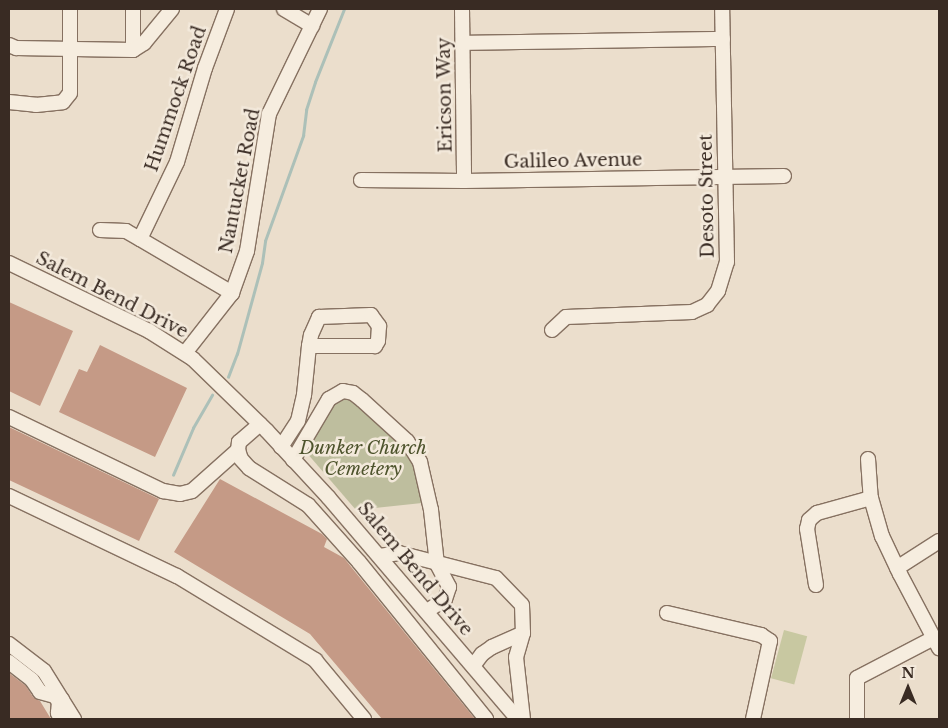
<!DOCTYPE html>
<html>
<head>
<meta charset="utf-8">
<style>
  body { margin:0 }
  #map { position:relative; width:948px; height:728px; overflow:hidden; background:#ebdecc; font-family:"Libre Baskerville",serif }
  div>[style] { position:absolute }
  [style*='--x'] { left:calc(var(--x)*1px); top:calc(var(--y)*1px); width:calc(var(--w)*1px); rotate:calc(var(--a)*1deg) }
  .green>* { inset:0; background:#c8c8a1; transform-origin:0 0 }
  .cemetery>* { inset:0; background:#bebe9e }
  .stream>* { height:2.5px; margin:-1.25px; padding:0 1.25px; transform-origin:1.25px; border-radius:1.25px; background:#acc0b8 }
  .building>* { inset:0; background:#c59a86 }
  .roads { filter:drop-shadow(1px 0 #867161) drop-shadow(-1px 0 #867161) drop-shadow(0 1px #867161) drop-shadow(0 -1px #867161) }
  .minor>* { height:14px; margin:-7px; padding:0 7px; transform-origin:7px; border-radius:7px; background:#f6eddf }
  span { translate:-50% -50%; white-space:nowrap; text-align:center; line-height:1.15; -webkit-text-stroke:5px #f3e9db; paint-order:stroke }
  .street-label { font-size:18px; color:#392b23 }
  .park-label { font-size:18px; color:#4d532c; font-style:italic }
  .frame { position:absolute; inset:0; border:10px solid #392b23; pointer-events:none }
  .north { position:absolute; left:883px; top:663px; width:50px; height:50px; -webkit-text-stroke:4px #f3e9db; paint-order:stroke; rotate:0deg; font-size:14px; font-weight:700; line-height:20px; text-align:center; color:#392b23 }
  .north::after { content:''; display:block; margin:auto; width:18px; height:22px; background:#392b23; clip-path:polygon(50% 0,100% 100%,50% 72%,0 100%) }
</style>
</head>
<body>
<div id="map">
  <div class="green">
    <div style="left:784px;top:630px;width:24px;height:50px;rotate:15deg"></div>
  </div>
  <div class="cemetery">
    <div style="clip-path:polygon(349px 395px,388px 428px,412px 459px,422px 503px,356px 510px,306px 452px,336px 398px)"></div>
  </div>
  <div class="stream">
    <div style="--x:228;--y:377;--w:25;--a:-69"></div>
    <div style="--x:237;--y:354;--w:94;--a:-74.6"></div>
    <div style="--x:262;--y:263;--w:22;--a:-82"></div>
    <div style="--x:265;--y:241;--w:112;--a:-70.1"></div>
    <div style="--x:303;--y:136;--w:26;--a:-83"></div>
    <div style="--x:306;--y:110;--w:29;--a:-72"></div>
    <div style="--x:315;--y:82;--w:79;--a:-68.3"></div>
    <div style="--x:173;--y:475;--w:51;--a:-66.9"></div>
    <div style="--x:193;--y:428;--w:38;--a:-60"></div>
  </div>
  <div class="building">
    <div style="clip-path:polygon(9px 302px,73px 331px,40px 406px,9px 391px)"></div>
    <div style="clip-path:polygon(100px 345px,187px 388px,155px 457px,59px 412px,79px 369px,87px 372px)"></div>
    <div style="clip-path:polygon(9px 427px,159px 499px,139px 541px,9px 480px)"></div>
    <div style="clip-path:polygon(220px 479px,322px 534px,327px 539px,324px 547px,344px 558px,352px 568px,475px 719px,382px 719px,310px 634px,174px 552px)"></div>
    <div style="clip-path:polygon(9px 673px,26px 686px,33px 697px,40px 701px,51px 719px,9px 719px)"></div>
  </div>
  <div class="roads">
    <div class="minor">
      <div style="--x:133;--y:9;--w:41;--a:90"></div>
      <div style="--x:227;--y:9;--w:63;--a:110.4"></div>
      <div style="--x:205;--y:68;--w:98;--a:106.6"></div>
      <div style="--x:177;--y:162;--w:85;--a:115.7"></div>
      <div style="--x:140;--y:239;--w:107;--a:30.4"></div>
      <div style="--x:284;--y:9;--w:33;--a:31"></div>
      <div style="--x:462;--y:9;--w:172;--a:89.3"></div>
      <div style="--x:463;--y:43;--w:260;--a:-0.9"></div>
      <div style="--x:9;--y:45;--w:8;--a:23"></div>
      <div style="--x:16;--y:48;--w:117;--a:1"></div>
      <div style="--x:133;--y:50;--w:13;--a:-32"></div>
      <div style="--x:144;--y:43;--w:44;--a:-50.5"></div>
      <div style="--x:9;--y:102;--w:27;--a:6"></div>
      <div style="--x:36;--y:105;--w:27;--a:-6"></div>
      <div style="--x:63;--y:102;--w:11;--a:-52"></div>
      <div style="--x:70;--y:93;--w:84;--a:-90"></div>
      <div style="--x:361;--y:180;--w:103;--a:0.6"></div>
      <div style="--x:464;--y:181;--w:320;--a:-0.9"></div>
      <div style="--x:100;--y:230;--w:26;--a:2"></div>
      <div style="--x:126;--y:231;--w:16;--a:30"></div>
      <div style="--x:9;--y:263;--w:156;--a:25.9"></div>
      <div style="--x:149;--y:331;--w:52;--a:32.5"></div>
      <div style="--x:193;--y:359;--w:103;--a:44.2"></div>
      <div style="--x:267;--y:431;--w:91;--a:47.2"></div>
      <div style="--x:329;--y:498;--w:291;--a:49.5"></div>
      <div style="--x:552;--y:330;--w:19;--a:-43"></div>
      <div style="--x:566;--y:317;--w:126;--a:-2.3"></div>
      <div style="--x:692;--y:312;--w:17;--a:-25"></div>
      <div style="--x:707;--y:305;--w:18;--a:-52"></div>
      <div style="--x:718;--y:291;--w:30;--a:-73"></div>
      <div style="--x:727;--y:262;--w:253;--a:-91.1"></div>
      <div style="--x:185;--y:353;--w:76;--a:-51.9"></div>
      <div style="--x:232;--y:293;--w:45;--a:-70.3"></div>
      <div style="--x:247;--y:251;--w:139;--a:-80.9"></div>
      <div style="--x:269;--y:114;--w:117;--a:-64.1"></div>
      <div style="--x:9;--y:417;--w:171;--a:25.7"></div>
      <div style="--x:163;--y:491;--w:17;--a:10"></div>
      <div style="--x:180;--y:494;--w:12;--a:-14"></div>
      <div style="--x:192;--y:491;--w:62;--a:-41.7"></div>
      <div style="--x:260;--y:424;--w:28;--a:139"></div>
      <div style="--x:239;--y:442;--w:8;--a:97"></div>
      <div style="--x:238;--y:450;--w:9;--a:72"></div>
      <div style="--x:241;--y:459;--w:12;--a:48"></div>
      <div style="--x:249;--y:468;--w:70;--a:32.1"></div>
      <div style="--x:308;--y:505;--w:76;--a:48.2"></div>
      <div style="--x:359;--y:562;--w:202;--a:51"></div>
      <div style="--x:281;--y:447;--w:31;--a:-57"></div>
      <div style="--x:298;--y:421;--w:27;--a:-77"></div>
      <div style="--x:304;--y:395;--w:49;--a:-84.2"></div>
      <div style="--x:309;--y:346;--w:11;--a:-80"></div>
      <div style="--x:311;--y:335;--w:20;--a:-66"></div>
      <div style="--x:319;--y:317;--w:52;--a:-2.2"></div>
      <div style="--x:371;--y:315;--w:14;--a:54"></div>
      <div style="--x:379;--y:326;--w:15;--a:94"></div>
      <div style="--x:378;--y:341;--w:6;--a:121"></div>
      <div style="--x:375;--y:346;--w:66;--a:180"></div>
      <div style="--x:868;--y:459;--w:39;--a:86"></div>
      <div style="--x:871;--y:498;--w:40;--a:74"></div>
      <div style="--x:882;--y:536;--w:42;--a:64.7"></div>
      <div style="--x:900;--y:574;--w:84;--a:62.2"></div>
      <div style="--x:293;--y:460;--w:71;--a:-59.5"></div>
      <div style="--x:329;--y:399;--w:16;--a:-30"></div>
      <div style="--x:343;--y:391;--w:10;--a:11"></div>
      <div style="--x:353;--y:393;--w:11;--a:38"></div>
      <div style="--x:362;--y:400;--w:61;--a:42.3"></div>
      <div style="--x:407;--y:441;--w:25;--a:58"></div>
      <div style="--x:420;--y:462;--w:49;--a:77.1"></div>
      <div style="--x:431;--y:510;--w:54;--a:83.7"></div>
      <div style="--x:437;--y:564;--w:26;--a:62"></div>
      <div style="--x:449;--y:587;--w:13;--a:108"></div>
      <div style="--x:445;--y:599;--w:22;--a:146"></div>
      <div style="--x:9;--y:496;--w:186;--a:25.5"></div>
      <div style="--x:177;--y:576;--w:162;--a:31.3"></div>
      <div style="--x:315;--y:660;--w:77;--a:50.3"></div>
      <div style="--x:380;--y:556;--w:19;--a:-9"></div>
      <div style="--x:399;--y:553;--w:100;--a:14.5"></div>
      <div style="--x:496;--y:578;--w:37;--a:46"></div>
      <div style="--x:522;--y:605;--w:28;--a:88"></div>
      <div style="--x:523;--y:633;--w:25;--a:106"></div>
      <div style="--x:516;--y:657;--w:62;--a:83.6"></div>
      <div style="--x:897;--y:568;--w:50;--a:-32.7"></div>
      <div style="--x:816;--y:585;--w:57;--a:-99.1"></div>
      <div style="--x:807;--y:529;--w:9;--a:-77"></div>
      <div style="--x:809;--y:520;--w:11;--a:-41"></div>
      <div style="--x:817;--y:513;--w:56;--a:-15.5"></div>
      <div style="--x:667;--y:613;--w:97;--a:13.2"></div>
      <div style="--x:761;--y:635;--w:11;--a:34"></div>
      <div style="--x:770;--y:641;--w:80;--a:102.3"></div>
      <div style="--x:9;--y:644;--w:44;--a:37.6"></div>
      <div style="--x:44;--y:671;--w:57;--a:58"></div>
      <div style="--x:9;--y:662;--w:29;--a:38"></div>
      <div style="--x:32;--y:680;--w:14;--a:56"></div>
      <div style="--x:40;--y:692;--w:16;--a:15"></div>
      <div style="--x:55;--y:696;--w:7;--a:56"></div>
      <div style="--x:473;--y:666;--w:15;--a:-53"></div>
      <div style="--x:482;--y:654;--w:12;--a:-35"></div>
      <div style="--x:492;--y:647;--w:34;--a:-24"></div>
      <div style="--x:61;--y:719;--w:7;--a:-117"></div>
      <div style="--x:58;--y:713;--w:11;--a:-85"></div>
      <div style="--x:59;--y:702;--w:4;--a:-45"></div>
      <div style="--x:857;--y:719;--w:41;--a:-90"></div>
      <div style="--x:857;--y:678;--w:87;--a:-27.5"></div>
    </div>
  </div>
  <div class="street-label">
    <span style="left:445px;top:95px;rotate:-91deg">Ericson Way</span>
    <span style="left:176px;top:99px;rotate:-71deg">Hummock Road</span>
    <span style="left:573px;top:161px;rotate:-1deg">Galileo Avenue</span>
    <span style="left:240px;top:181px;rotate:-79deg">Nantucket Road</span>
    <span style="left:707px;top:196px;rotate:-91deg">Desoto Street</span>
    <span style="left:112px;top:295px;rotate:27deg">Salem Bend Drive</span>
    <span style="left:415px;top:569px;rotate:50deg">Salem Bend Drive</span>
  </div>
  <div class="park-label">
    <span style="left:363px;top:459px">Dunker Church<br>Cemetery</span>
  </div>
  <div class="frame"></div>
  <div class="north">N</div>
</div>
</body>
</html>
